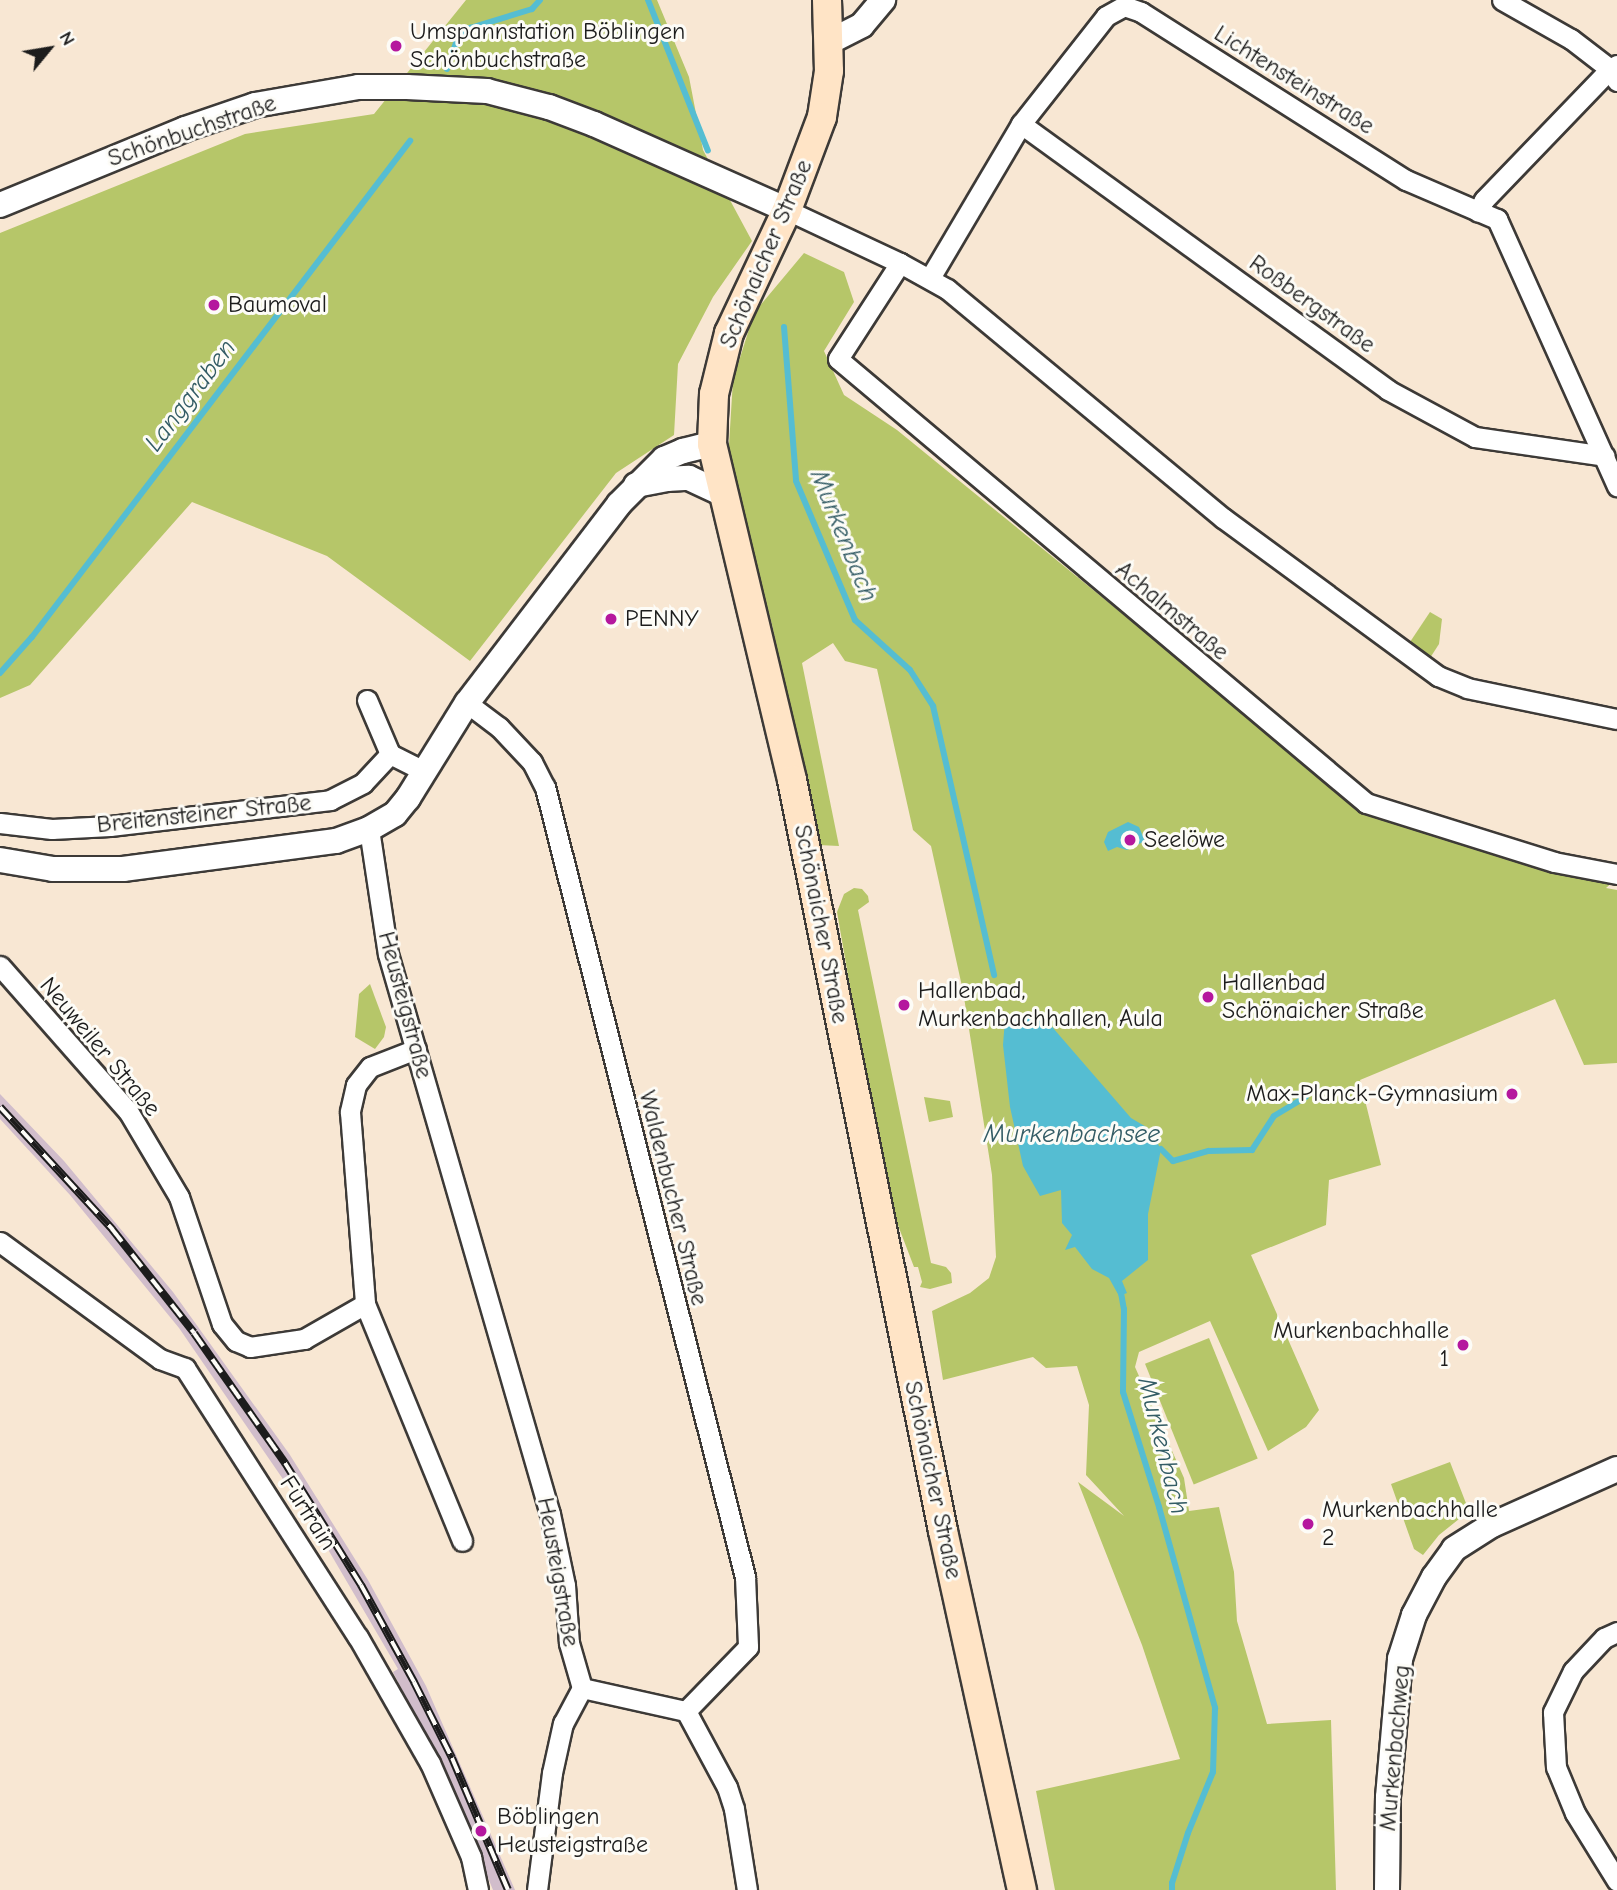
<!DOCTYPE html>
<html>
<head>
<meta charset="utf-8">
<style>
  body { margin:0 }
  #map { position:relative; width:1617px; height:1890px; overflow:hidden; background:#f8e7d3; font-family:"Comic Neue",sans-serif }
  div>[style] { position:absolute }
  [style*='--x'] { left:calc(var(--x)*1px); top:calc(var(--y)*1px); width:calc(var(--w)*1px); rotate:calc(var(--a)*1deg) }
  .industrial>* { inset:0; background:#d1bdcb }
  .green>* { inset:0; background:#b6c669; transform-origin:0 0 }
  .water>* { inset:0; background:#55bdd2 }
  .stream>* { height:6px; margin:-3px; padding:0 3px; transform-origin:3px; border-radius:3px; background:#55bdd2 }
  .roads { filter:drop-shadow(2px 0 #3d3a37) drop-shadow(-2px 0 #3d3a37) drop-shadow(0 2px #3d3a37) drop-shadow(0 -2px #3d3a37) }
  .minor>* { height:19px; margin:-9.5px; padding:0 9.5px; transform-origin:9.5px; border-radius:9.5px; background:#fff }
  .tertiary>* { height:24px; margin:-12px; padding:0 12px; transform-origin:12px; border-radius:12px; background:#fff }
  .secondary>* { height:28px; margin:-14px; padding:0 14px; transform-origin:14px; border-radius:14px; background:#ffe4c6 }
  .rail>* { height:8px; margin-top:-4px; transform-origin:0; background:repeating-linear-gradient(90deg,#fdfcf7 0 16px,#1c1c1c 0 32px); box-sizing:border-box; border-block:2px solid #1c1c1c }
  .dots>* { width:19px; height:19px; translate:-50% -50%; box-sizing:border-box; border:4px solid #fdfcf7; border-radius:50% }
  span { translate:-50% -50%; white-space:nowrap; text-align:center; line-height:1.15; -webkit-text-stroke:6px #fdfcf7; paint-order:stroke }
  .poi-label { font-size:24px; color:#1c1c1c }
  .left { translate:0 -50%; text-align:left }
  .right { translate:-100% -50%; text-align:right }
  .street-label { font-size:24px; color:#1c1c1c }
  .water-label { font-size:26px; color:#335c65; font-style:italic }
  .north { position:absolute; left:14px; top:14px; width:70px; height:70px; -webkit-text-stroke:5px #fdfcf7; paint-order:stroke; rotate:60deg; font-size:19px; font-weight:700; line-height:28px; text-align:center; color:#1c1c1c }
  .north::after { content:''; display:block; margin:auto; width:24px; height:32px; background:#1c1c1c; clip-path:polygon(50% 0,100% 100%,50% 72%,0 100%) }
</style>
</head>
<body>
<div id="map">
  <div class="industrial">
    <div style="clip-path:polygon(0 1094px,64px 1161px,173px 1292px,290px 1455px,368px 1580px,426px 1686px,515px 1890px,493px 1890px,454px 1795px,393px 1672px,398px 1669px,309px 1517px,179px 1328px,70px 1195px,0 1119px)"></div>
  </div>
  <div class="green">
    <div style="clip-path:polygon(466px 0,657px 0,689px 77px,703px 150px,752px 241px,713px 297px,678px 364px,674px 435px,616px 473px,470px 661px,327px 556px,192px 502px,30px 685px,0 698px,0 233px,245px 134px,374px 114px)"></div>
    <div style="clip-path:polygon(804px 253px,844px 272px,854px 302px,824px 351px,844px 395px,897px 430px,1362px 809px,1615px 880px,1606px 888px,1617px 890px,1617px 1063px,1584px 1065px,1555px 999px,1360px 1080px,1381px 1165px,1329px 1180px,1326px 1225px,1251px 1255px,1319px 1410px,1306px 1427px,1268px 1451px,1210px 1321px,1139px 1352px,1135px 1367px,1184px 1478px,1189px 1511px,1219px 1507px,1234px 1572px,1237px 1621px,1267px 1724px,1331px 1720px,1336px 1890px,1055px 1890px,1036px 1791px,1180px 1759px,1142px 1645px,1078px 1482px,1124px 1516px,1086px 1475px,1089px 1405px,1077px 1366px,1046px 1368px,1033px 1357px,943px 1380px,932px 1311px,970px 1293px,989px 1278px,996px 1257px,992px 1175px,963px 991px,931px 846px,913px 830px,877px 669px,845px 661px,833px 643px,802px 663px,839px 846px,818px 845px,772px 625px,728px 461px,733px 380px,750px 326px,758px 308px)"></div>
    <div style="clip-path:polygon(1430px 612px,1442px 619px,1439px 644px,1430px 658px,1410px 642px)"></div>
    <div style="clip-path:polygon(854px 888px,862px 889px,868px 896px,869px 902px,858px 910px,931px 1263px,946px 1267px,951px 1273px,952px 1283px,930px 1289px,920px 1287px,922px 1282px,918px 1267px,914px 1267px,886px 1194px,837px 912px,844px 894px)"></div>
    <div style="clip-path:polygon(370px 984px,386px 1027px,384px 1037px,375px 1049px,355px 1037px,359px 994px)"></div>
    <div style="clip-path:polygon(924px 1097px,950px 1101px,953px 1117px,929px 1122px)"></div>
    <div style="left:1209px;top:1338px;width:130px;height:69px;rotate:68deg"></div>
    <div style="clip-path:polygon(1450px 1462px,1469px 1511px,1439px 1535px,1423px 1555px,1414px 1549px,1391px 1484px)"></div>
  </div>
  <div class="water">
    <div style="clip-path:polygon(1128px 822px,1139px 827px,1145px 841px,1127px 850px,1117px 847px,1108px 851px,1104px 842px,1108px 832px)"></div>
    <div style="clip-path:polygon(1015px 1016px,1047px 1021px,1131px 1118px,1148px 1128px,1161px 1149px,1148px 1214px,1148px 1260px,1122px 1281px,1127px 1293px,1119px 1296px,1109px 1278px,1092px 1269px,1075px 1247px,1065px 1250px,1072px 1235px,1062px 1223px,1061px 1190px,1040px 1196px,1023px 1166px,1010px 1107px,1003px 1045px,1005px 1019px)"></div>
  </div>
  <div class="stream">
    <div style="--x:648;--y:0;--w:162;--a:68.3"></div>
    <div style="--x:447;--y:69;--w:37;--a:-71"></div>
    <div style="--x:459;--y:34;--w:13;--a:-29"></div>
    <div style="--x:470;--y:28;--w:65;--a:-17"></div>
    <div style="--x:532;--y:9;--w:12;--a:-48"></div>
    <div style="--x:784;--y:327;--w:154;--a:85.5"></div>
    <div style="--x:796;--y:481;--w:151;--a:67"></div>
    <div style="--x:855;--y:620;--w:74;--a:42.3"></div>
    <div style="--x:910;--y:670;--w:43;--a:57.4"></div>
    <div style="--x:933;--y:706;--w:276;--a:77.2"></div>
    <div style="--x:0;--y:673;--w:48;--a:-48.4"></div>
    <div style="--x:32;--y:637;--w:624;--a:-52.69"></div>
    <div style="--x:1161;--y:1149;--w:17;--a:45"></div>
    <div style="--x:1173;--y:1161;--w:37;--a:-16"></div>
    <div style="--x:1209;--y:1151;--w:43;--a:-1.3"></div>
    <div style="--x:1252;--y:1150;--w:40;--a:-57.1"></div>
    <div style="--x:1274;--y:1116;--w:37;--a:-31"></div>
    <div style="--x:1120;--y:1287;--w:22;--a:80"></div>
    <div style="--x:1124;--y:1309;--w:83;--a:90.7"></div>
    <div style="--x:1123;--y:1392;--w:121;--a:72.6"></div>
    <div style="--x:1159;--y:1507;--w:209;--a:74.4"></div>
    <div style="--x:1215;--y:1708;--w:64;--a:91.8"></div>
    <div style="--x:1213;--y:1772;--w:66;--a:112.3"></div>
    <div style="--x:1188;--y:1833;--w:52;--a:107.7"></div>
    <div style="--x:1172;--y:1883;--w:7;--a:90"></div>
  </div>
  <div class="roads">
    <div class="minor">
      <div style="--x:1502;--y:0;--w:79;--a:29.5"></div>
      <div style="--x:1571;--y:39;--w:49;--a:37.6"></div>
      <div style="--x:1610;--y:69;--w:8;--a:-30"></div>
      <div style="--x:1617;--y:81;--w:14;--a:-120"></div>
      <div style="--x:1610;--y:69;--w:182;--a:133.9"></div>
      <div style="--x:1484;--y:200;--w:13;--a:119"></div>
      <div style="--x:1478;--y:211;--w:21;--a:23"></div>
      <div style="--x:1497;--y:219;--w:293;--a:65.8"></div>
      <div style="--x:1021;--y:124;--w:453;--a:35.9"></div>
      <div style="--x:1388;--y:390;--w:99;--a:28.4"></div>
      <div style="--x:1475;--y:437;--w:131;--a:8.3"></div>
      <div style="--x:787;--y:210;--w:125;--a:25.1"></div>
      <div style="--x:900;--y:263;--w:54;--a:29"></div>
      <div style="--x:947;--y:289;--w:359;--a:39.7"></div>
      <div style="--x:1223;--y:518;--w:267;--a:36.3"></div>
      <div style="--x:1438;--y:676;--w:31;--a:22"></div>
      <div style="--x:1467;--y:688;--w:153;--a:11.7"></div>
      <div style="--x:900;--y:263;--w:114;--a:122.9"></div>
      <div style="--x:838;--y:359;--w:690;--a:40.06"></div>
      <div style="--x:1366;--y:803;--w:197;--a:17.4"></div>
      <div style="--x:1554;--y:862;--w:64;--a:10.8"></div>
      <div style="--x:930;--y:278;--w:179;--a:-59.4"></div>
      <div style="--x:1021;--y:124;--w:137;--a:-51.8"></div>
      <div style="--x:1106;--y:16;--w:21;--a:-29"></div>
      <div style="--x:1124;--y:6;--w:18;--a:19"></div>
      <div style="--x:1141;--y:12;--w:314;--a:32.4"></div>
      <div style="--x:1406;--y:180;--w:78;--a:23.3"></div>
      <div style="--x:367;--y:700;--w:59;--a:66.9"></div>
      <div style="--x:467;--y:703;--w:40;--a:37"></div>
      <div style="--x:499;--y:727;--w:48;--a:46.7"></div>
      <div style="--x:532;--y:762;--w:28;--a:63"></div>
      <div style="--x:545;--y:787;--w:815;--a:75.79"></div>
      <div style="--x:745;--y:1577;--w:70;--a:87.5"></div>
      <div style="--x:748;--y:1647;--w:89;--a:134.1"></div>
      <div style="--x:0;--y:823;--w:52;--a:6.6"></div>
      <div style="--x:52;--y:829;--w:58;--a:-3"></div>
      <div style="--x:110;--y:826;--w:222;--a:-6.7"></div>
      <div style="--x:330;--y:800;--w:37;--a:-27"></div>
      <div style="--x:363;--y:783;--w:40;--a:-47"></div>
      <div style="--x:390;--y:754;--w:40;--a:26.6"></div>
      <div style="--x:369;--y:829;--w:126;--a:81.4"></div>
      <div style="--x:388;--y:954;--w:583;--a:73.87"></div>
      <div style="--x:550;--y:1514;--w:73;--a:78.1"></div>
      <div style="--x:565;--y:1585;--w:58;--a:86.1"></div>
      <div style="--x:569;--y:1643;--w:47;--a:73.9"></div>
      <div style="--x:582;--y:1688;--w:40;--a:118"></div>
      <div style="--x:563;--y:1723;--w:51;--a:102.4"></div>
      <div style="--x:552;--y:1773;--w:118;--a:97.3"></div>
      <div style="--x:0;--y:966;--w:193;--a:48.6"></div>
      <div style="--x:128;--y:1111;--w:100;--a:59.3"></div>
      <div style="--x:179;--y:1197;--w:134;--a:71.3"></div>
      <div style="--x:222;--y:1324;--w:22;--a:51"></div>
      <div style="--x:236;--y:1341;--w:15;--a:23"></div>
      <div style="--x:250;--y:1347;--w:55;--a:-8.4"></div>
      <div style="--x:304;--y:1339;--w:70;--a:-29.8"></div>
      <div style="--x:416;--y:1049;--w:49;--a:158.6"></div>
      <div style="--x:370;--y:1067;--w:23;--a:128"></div>
      <div style="--x:356;--y:1085;--w:28;--a:103"></div>
      <div style="--x:350;--y:1112;--w:193;--a:85.5"></div>
      <div style="--x:365;--y:1304;--w:256;--a:67.7"></div>
      <div style="--x:0;--y:1242;--w:198;--a:36.2"></div>
      <div style="--x:160;--y:1359;--w:27;--a:20"></div>
      <div style="--x:185;--y:1368;--w:320;--a:57.3"></div>
      <div style="--x:358;--y:1637;--w:145;--a:60.3"></div>
      <div style="--x:430;--y:1763;--w:103;--a:66.4"></div>
      <div style="--x:471;--y:1857;--w:34;--a:78"></div>
      <div style="--x:1617;--y:1632;--w:14;--a:155"></div>
      <div style="--x:1604;--y:1638;--w:45;--a:133.2"></div>
      <div style="--x:1573;--y:1671;--w:46;--a:116"></div>
      <div style="--x:1553;--y:1712;--w:55;--a:86.9"></div>
      <div style="--x:1556;--y:1767;--w:50;--a:67.6"></div>
      <div style="--x:1575;--y:1813;--w:80;--a:58.3"></div>
      <div style="--x:582;--y:1688;--w:107;--a:12.5"></div>
      <div style="--x:686;--y:1711;--w:86;--a:61.7"></div>
      <div style="--x:727;--y:1787;--w:23;--a:72"></div>
      <div style="--x:734;--y:1809;--w:82;--a:80.9"></div>
    </div>
    <div class="tertiary">
      <div style="--x:829;--y:42;--w:37;--a:-27"></div>
      <div style="--x:862;--y:25;--w:33;--a:-50"></div>
      <div style="--x:0;--y:205;--w:200;--a:-22.3"></div>
      <div style="--x:185;--y:129;--w:74;--a:-18.9"></div>
      <div style="--x:255;--y:105;--w:105;--a:-9.9"></div>
      <div style="--x:358;--y:87;--w:49;--a:0"></div>
      <div style="--x:407;--y:87;--w:80;--a:2.9"></div>
      <div style="--x:487;--y:91;--w:64;--a:14.5"></div>
      <div style="--x:549;--y:107;--w:48;--a:20.7"></div>
      <div style="--x:594;--y:124;--w:211;--a:24"></div>
      <div style="--x:636;--y:485;--w:32;--a:-11"></div>
      <div style="--x:667;--y:479;--w:22;--a:-3"></div>
      <div style="--x:689;--y:478;--w:35;--a:25"></div>
      <div style="--x:0;--y:860;--w:54;--a:9.6"></div>
      <div style="--x:53;--y:869;--w:70;--a:0"></div>
      <div style="--x:123;--y:869;--w:215;--a:-7.5"></div>
      <div style="--x:336;--y:841;--w:35;--a:-20"></div>
      <div style="--x:369;--y:829;--w:30;--a:-30"></div>
      <div style="--x:395;--y:814;--w:21;--a:-51"></div>
      <div style="--x:408;--y:798;--w:112;--a:-58.2"></div>
      <div style="--x:467;--y:703;--w:250;--a:-52.6"></div>
      <div style="--x:619;--y:504;--w:64;--a:-45"></div>
      <div style="--x:664;--y:459;--w:21;--a:-23"></div>
      <div style="--x:683;--y:451;--w:30;--a:-14"></div>
      <div style="--x:1387;--y:1890;--w:93;--a:-89.4"></div>
      <div style="--x:1388;--y:1797;--w:139;--a:-85"></div>
      <div style="--x:1400;--y:1659;--w:46;--a:-72.3"></div>
      <div style="--x:1414;--y:1615;--w:43;--a:-62.2"></div>
      <div style="--x:1434;--y:1577;--w:34;--a:-54"></div>
      <div style="--x:1454;--y:1549;--w:45;--a:-32.3"></div>
      <div style="--x:1492;--y:1525;--w:137;--a:-24.1"></div>
    </div>
    <div class="secondary">
      <div style="--x:827;--y:0;--w:71;--a:88.4"></div>
      <div style="--x:829;--y:71;--w:47;--a:98.7"></div>
      <div style="--x:822;--y:117;--w:99;--a:110.6"></div>
      <div style="--x:787;--y:210;--w:136;--a:115.2"></div>
      <div style="--x:729;--y:333;--w:63;--a:103.8"></div>
      <div style="--x:714;--y:394;--w:50;--a:92.3"></div>
      <div style="--x:712;--y:444;--w:345;--a:76.6"></div>
      <div style="--x:792;--y:780;--w:766;--a:78.63"></div>
      <div style="--x:943;--y:1531;--w:368;--a:77.6"></div>
    </div>
  </div>
  <div class="rail">
    <div style="--x:0;--y:1107;--w:166;--a:47.4"></div>
    <div style="--x:112;--y:1229;--w:132;--a:51.7"></div>
    <div style="--x:194;--y:1333;--w:159;--a:55"></div>
    <div style="--x:285;--y:1463;--w:144;--a:58.1"></div>
    <div style="--x:361;--y:1585;--w:111;--a:61.3"></div>
    <div style="--x:414;--y:1682;--w:85;--a:63.4"></div>
    <div style="--x:452;--y:1758;--w:143;--a:67"></div>
  </div>
  <div class="dots">
    <div style="left:396px;top:46px;background:#b5179e"></div>
    <div style="left:214px;top:305px;background:#b5179e"></div>
    <div style="left:611px;top:619px;background:#b5179e"></div>
    <div style="left:1130px;top:840px;background:#b5179e"></div>
    <div style="left:1208px;top:997px;background:#b5179e"></div>
    <div style="left:904px;top:1005px;background:#b5179e"></div>
    <div style="left:1512px;top:1094px;background:#b5179e"></div>
    <div style="left:1463px;top:1345px;background:#b5179e"></div>
    <div style="left:1308px;top:1524px;background:#b5179e"></div>
    <div style="left:481px;top:1831px;background:#b5179e"></div>
  </div>
  <div class="poi-label">
    <span class="left" style="left:410px;top:46px">Umspannstation Böblingen<br>Schönbuchstraße</span>
    <span class="left" style="left:228px;top:305px">Baumoval</span>
    <span class="left" style="left:625px;top:619px">PENNY</span>
    <span class="left" style="left:1144px;top:840px">Seelöwe</span>
    <span class="left" style="left:1222px;top:997px">Hallenbad<br>Schönaicher Straße</span>
    <span class="left" style="left:918px;top:1005px">Hallenbad,<br>Murkenbachhallen, Aula</span>
    <span class="right" style="left:1498px;top:1094px">Max-Planck-Gymnasium</span>
    <span class="right" style="left:1449px;top:1345px">Murkenbachhalle<br>1</span>
    <span class="left" style="left:1322px;top:1524px">Murkenbachhalle<br>2</span>
    <span class="left" style="left:497px;top:1831px">Böblingen<br>Heusteigstraße</span>
  </div>
  <div class="street-label">
    <span style="left:1294px;top:80px;rotate:32deg">Lichtensteinstraße</span>
    <span style="left:192px;top:131px;rotate:-19deg">Schönbuchstraße</span>
    <span style="left:766px;top:254px;rotate:-67deg">Schönaicher Straße</span>
    <span style="left:1312px;top:304px;rotate:36deg">Roßbergstraße</span>
    <span style="left:1172px;top:611px;rotate:40deg">Achalmstraße</span>
    <span style="left:204px;top:814px;rotate:-6deg">Breitensteiner Straße</span>
    <span style="left:821px;top:924px;rotate:79deg">Schönaicher Straße</span>
    <span style="left:405px;top:1005px;rotate:75deg">Heusteigstraße</span>
    <span style="left:100px;top:1047px;rotate:50deg">Neuweiler Straße</span>
    <span style="left:673px;top:1198px;rotate:76deg">Waldenbucher Straße</span>
    <span style="left:933px;top:1480px;rotate:78deg">Schönaicher Straße</span>
    <span style="left:308px;top:1513px;rotate:57deg">Furtrain</span>
    <span style="left:558px;top:1572px;rotate:80deg">Heusteigstraße</span>
    <span style="left:1395px;top:1748px;rotate:-85deg">Murkenbachweg</span>
  </div>
  <div class="water-label">
    <span style="left:191px;top:396px;rotate:-53deg">Langgraben</span>
    <span style="left:843px;top:536px;rotate:68deg">Murkenbach</span>
    <span style="left:1072px;top:1135px">Murkenbachsee</span>
    <span style="left:1162px;top:1446px;rotate:76deg">Murkenbach</span>
  </div>
  <div class="north">N</div>
</div>
</body>
</html>
